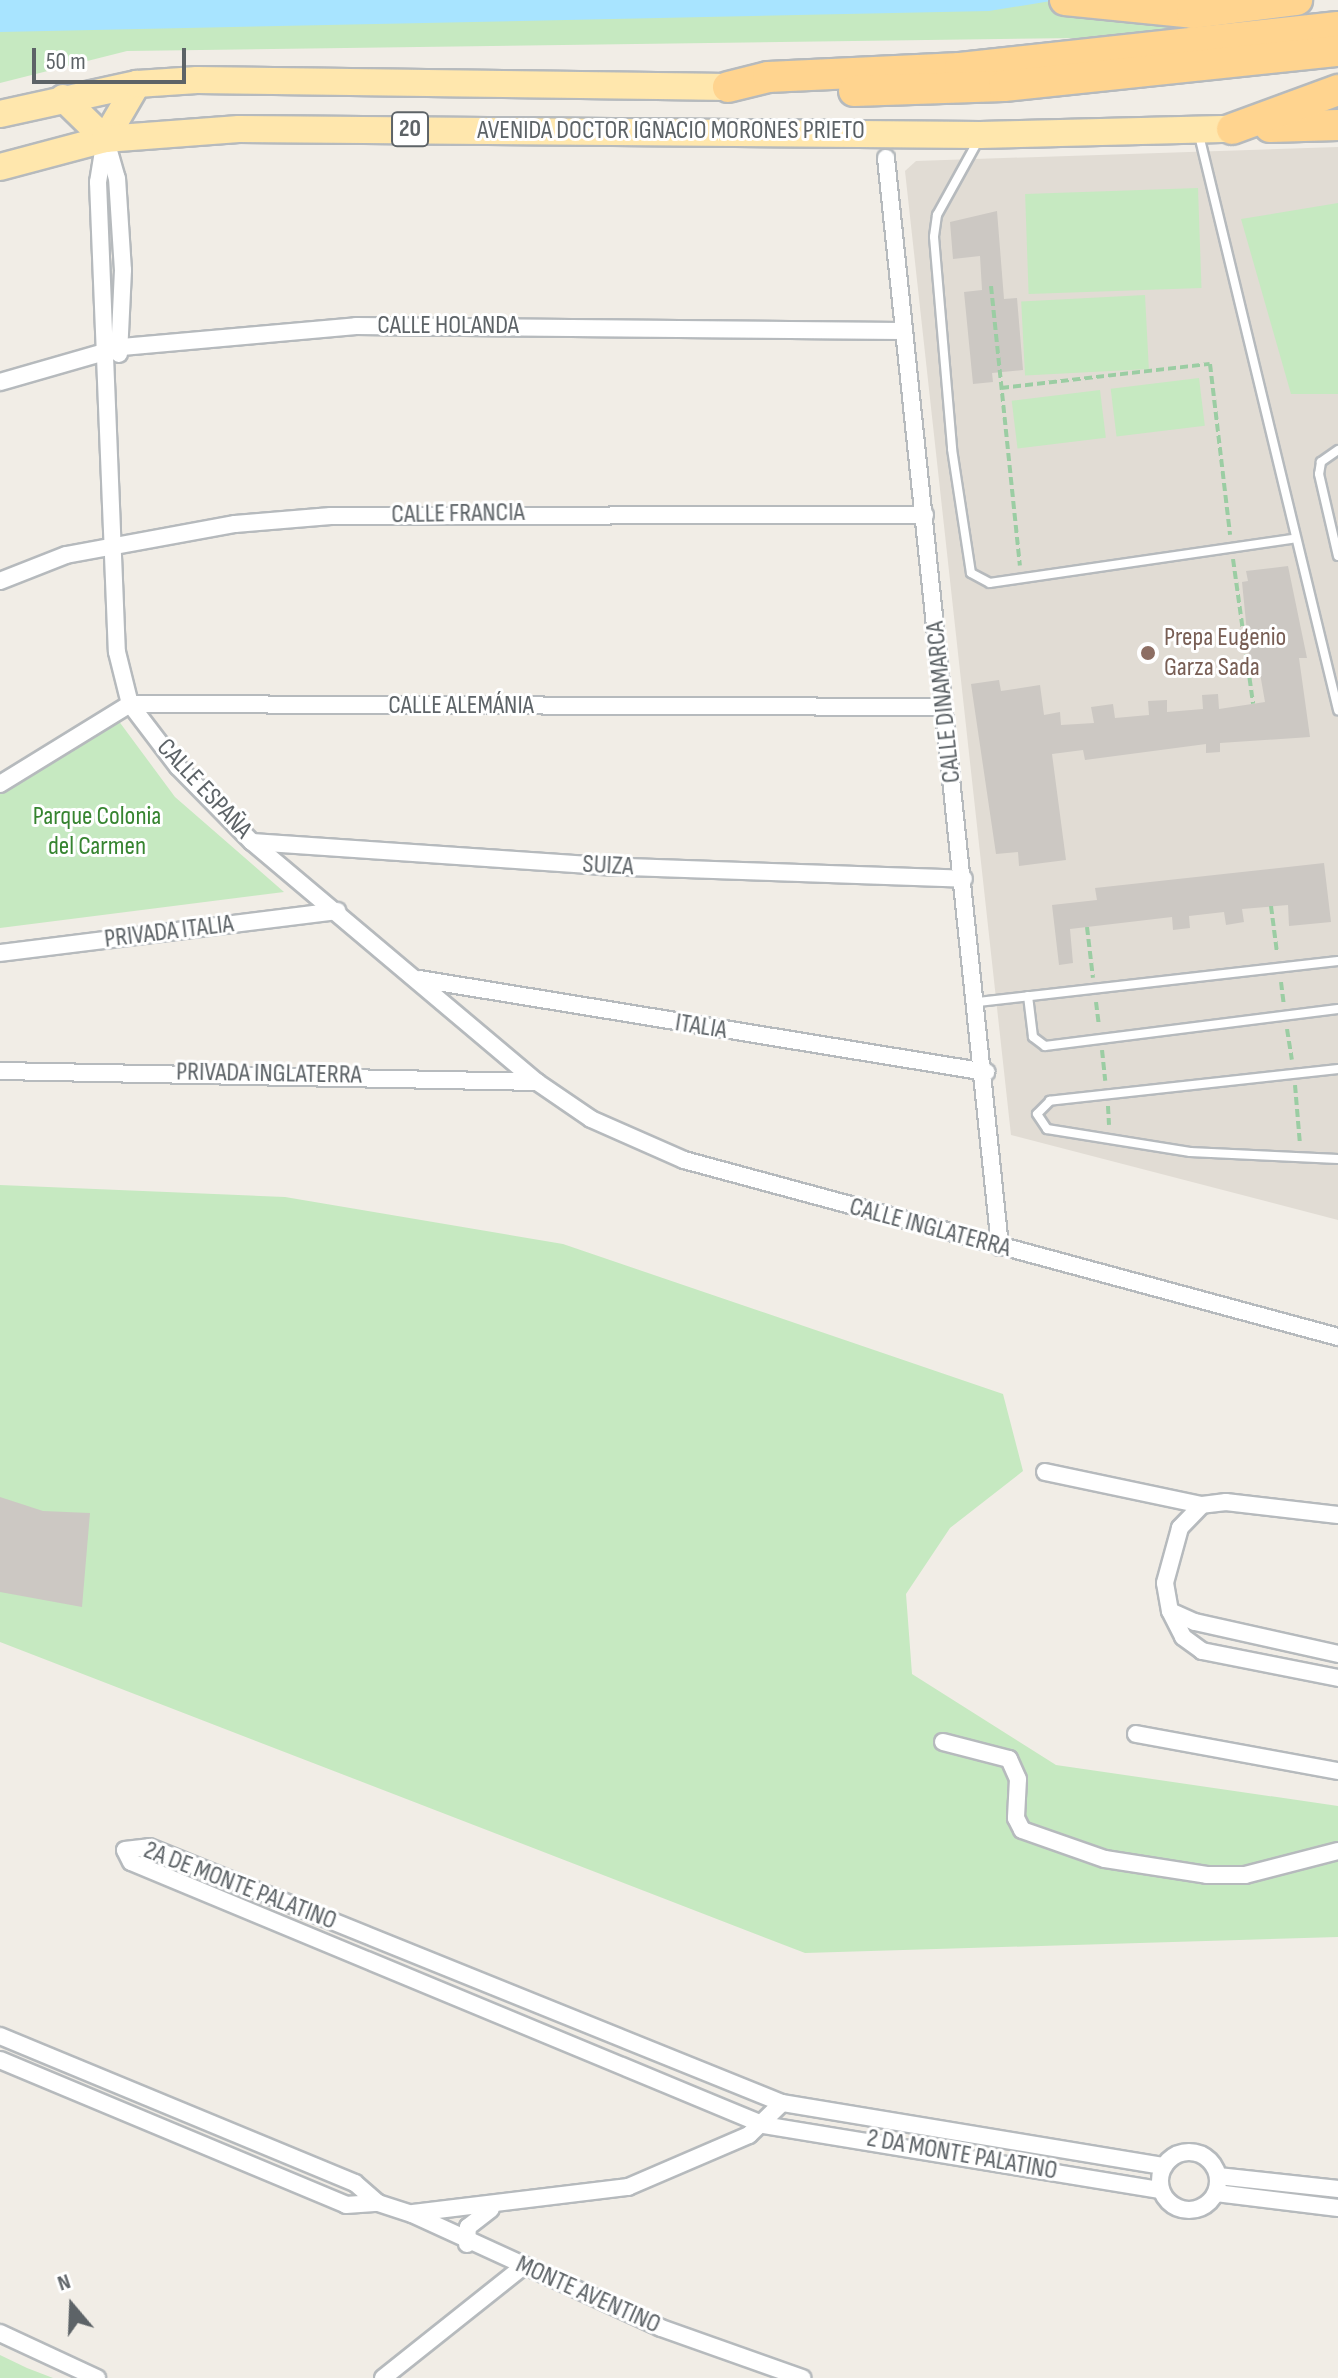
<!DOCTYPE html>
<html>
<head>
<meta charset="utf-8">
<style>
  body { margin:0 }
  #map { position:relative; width:1338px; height:2378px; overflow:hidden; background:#f1ede6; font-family:"Sofia Sans Condensed",sans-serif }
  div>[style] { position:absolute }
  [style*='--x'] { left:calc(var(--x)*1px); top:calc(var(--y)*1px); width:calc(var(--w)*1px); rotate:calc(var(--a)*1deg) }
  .education>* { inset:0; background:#e1dcd4 }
  .green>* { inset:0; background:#c6e9c1; transform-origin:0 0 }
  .water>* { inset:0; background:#a8e4ff }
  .building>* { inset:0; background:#ccc8c3 }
  .path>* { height:4px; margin-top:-2px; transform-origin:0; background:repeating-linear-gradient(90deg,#9bcda3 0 8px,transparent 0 12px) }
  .roads { filter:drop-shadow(2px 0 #b6babd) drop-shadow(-2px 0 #b6babd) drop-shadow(0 2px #b6babd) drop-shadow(0 -2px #b6babd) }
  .lane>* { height:8px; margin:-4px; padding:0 4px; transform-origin:4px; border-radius:4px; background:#fff }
  .street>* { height:16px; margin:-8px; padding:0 8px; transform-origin:8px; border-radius:8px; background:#fff }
  .street>.ring { margin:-8px; padding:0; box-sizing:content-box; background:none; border:16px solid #fff; border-radius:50% }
  .primary>* { height:26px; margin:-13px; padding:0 13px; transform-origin:13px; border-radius:13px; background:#ffe7ad }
  .highway>* { height:30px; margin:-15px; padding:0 15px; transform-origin:15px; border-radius:15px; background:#ffd48f }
  .dots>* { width:22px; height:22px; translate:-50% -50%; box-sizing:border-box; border:4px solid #fff; border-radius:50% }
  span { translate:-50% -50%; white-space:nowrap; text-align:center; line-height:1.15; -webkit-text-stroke:6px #fff; paint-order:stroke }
  .shield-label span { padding:2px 6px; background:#fff; border:2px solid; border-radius:6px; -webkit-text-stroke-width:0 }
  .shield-label { font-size:24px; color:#5d6367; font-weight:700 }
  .street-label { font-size:26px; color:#5d6367 }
  .education-label { font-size:26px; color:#785e54 }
  .left { translate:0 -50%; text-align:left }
  .park-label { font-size:26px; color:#368430 }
  .north { position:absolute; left:32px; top:2266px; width:80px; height:80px; -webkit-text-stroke:6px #fff; paint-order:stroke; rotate:341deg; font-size:22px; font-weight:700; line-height:32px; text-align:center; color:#5d6367 }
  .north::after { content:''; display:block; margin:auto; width:28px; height:36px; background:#5d6367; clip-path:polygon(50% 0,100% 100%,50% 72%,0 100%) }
  .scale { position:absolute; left:32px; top:48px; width:154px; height:36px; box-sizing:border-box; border:4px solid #5d6367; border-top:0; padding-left:10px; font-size:24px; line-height:28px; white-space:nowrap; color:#5d6367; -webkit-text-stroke:6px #fff; paint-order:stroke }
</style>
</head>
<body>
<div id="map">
  <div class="education">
    <div style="clip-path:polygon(1338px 147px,1338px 1220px,1011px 1135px,905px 171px,916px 161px)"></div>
  </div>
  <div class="green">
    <div style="clip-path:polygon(0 0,1310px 0,1208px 27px,1079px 38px,127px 51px,0 83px)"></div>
    <div style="left:1198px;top:188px;width:100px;height:173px;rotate:88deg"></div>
    <div style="clip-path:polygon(1338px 203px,1338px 394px,1291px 394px,1241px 219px)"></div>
    <div style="left:1145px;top:295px;width:74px;height:124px;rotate:87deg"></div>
    <div style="left:1199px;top:378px;width:48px;height:89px;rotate:83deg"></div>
    <div style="left:1100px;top:390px;width:48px;height:89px;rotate:83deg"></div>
    <div style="clip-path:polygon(118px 720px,175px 797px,284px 892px,0 928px,0 794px)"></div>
    <div style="clip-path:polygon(0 1185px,285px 1197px,563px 1244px,1003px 1394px,1023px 1471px,950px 1528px,906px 1594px,912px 1674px,1056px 1765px,1338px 1806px,1338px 1937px,805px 1953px,0 1642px)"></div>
    <div style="clip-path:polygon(0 2355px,27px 2368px,53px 2378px,0 2378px)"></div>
  </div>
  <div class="water">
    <div style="clip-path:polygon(0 0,1057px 0,989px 11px,0 32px)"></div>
  </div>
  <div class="building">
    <div style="clip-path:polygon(997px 211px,1004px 299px,1017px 298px,1023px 370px,992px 373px,993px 382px,973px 384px,964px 292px,982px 290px,980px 256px,953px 259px,950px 222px)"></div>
    <div style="clip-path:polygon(1288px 566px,1307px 658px,1299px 658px,1310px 737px,1220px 743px,1220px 752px,1206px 753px,1206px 744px,1085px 760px,1083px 750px,1052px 754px,1066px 860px,1019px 866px,1018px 852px,996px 854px,971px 684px,999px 680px,1001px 691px,1040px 685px,1044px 715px,1060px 712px,1061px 725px,1094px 723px,1091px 707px,1113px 704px,1115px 718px,1149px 715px,1148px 701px,1167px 700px,1167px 712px,1203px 709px,1202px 695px,1218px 694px,1219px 709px,1265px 702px,1258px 662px,1250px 663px,1242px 582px,1248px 581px,1246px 571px)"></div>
    <div style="clip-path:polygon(1324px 863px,1331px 922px,1289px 926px,1288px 905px,1242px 909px,1244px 922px,1226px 925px,1224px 912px,1189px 916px,1190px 928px,1173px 930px,1172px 917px,1070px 929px,1073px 963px,1059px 965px,1052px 905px,1097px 900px,1095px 888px)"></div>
    <div style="clip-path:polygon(0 1497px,43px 1511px,90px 1513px,82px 1607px,0 1592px)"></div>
  </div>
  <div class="path">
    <div style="--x:991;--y:286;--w:281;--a:84.1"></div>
    <div style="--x:1001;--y:388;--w:210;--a:-6.6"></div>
    <div style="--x:1210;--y:364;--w:172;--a:83.3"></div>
    <div style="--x:1233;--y:559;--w:146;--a:82.1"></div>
    <div style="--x:1271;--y:906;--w:47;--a:82.7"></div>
    <div style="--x:1087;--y:927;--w:51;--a:83.3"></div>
    <div style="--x:1281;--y:982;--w:23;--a:83"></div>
    <div style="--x:1096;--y:1002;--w:23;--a:83"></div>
    <div style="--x:1287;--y:1029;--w:31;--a:81"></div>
    <div style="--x:1102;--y:1050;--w:31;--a:84"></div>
    <div style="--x:1295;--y:1085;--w:59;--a:85.2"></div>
    <div style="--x:1108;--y:1106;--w:19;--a:87"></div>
  </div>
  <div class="roads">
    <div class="lane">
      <div style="--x:1199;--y:135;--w:592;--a:76.41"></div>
      <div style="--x:979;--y:139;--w:87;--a:118.9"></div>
      <div style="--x:937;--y:215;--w:22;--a:98"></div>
      <div style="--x:934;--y:237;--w:213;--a:85.1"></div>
      <div style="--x:952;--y:449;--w:125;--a:81.3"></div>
      <div style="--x:971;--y:573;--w:21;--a:28"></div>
      <div style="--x:990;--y:583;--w:305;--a:-8.3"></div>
      <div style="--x:1338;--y:450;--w:21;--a:145"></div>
      <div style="--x:1321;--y:462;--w:12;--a:99"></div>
      <div style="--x:1319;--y:474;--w:84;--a:77"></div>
      <div style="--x:1028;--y:996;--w:41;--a:83"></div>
      <div style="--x:1033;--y:1037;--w:15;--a:37"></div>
      <div style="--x:1045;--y:1046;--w:295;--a:-7.2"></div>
      <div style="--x:978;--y:1002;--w:362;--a:-6.5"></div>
      <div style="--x:1338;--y:1069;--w:290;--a:173.7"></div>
      <div style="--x:1050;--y:1101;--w:18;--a:135"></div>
      <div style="--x:1037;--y:1114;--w:18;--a:56"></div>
      <div style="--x:1047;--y:1129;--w:145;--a:9.1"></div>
      <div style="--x:1190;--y:1152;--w:148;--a:2.7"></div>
    </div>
    <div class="street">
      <div style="--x:105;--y:139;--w:44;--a:99.2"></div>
      <div style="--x:98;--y:182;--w:470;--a:87.7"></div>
      <div style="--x:117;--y:652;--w:54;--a:76"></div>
      <div style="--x:130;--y:704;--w:79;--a:52.7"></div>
      <div style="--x:178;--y:767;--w:105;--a:45.4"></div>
      <div style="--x:252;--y:842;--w:373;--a:40.1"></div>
      <div style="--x:537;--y:1082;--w:65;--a:34.4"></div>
      <div style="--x:591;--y:1119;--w:102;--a:23.8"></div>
      <div style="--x:684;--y:1160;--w:678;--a:15.14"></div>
      <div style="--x:107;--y:144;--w:35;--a:74"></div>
      <div style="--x:117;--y:178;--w:92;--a:86.3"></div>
      <div style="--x:123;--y:270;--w:84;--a:92.7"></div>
      <div style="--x:886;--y:158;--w:1095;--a:84.02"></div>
      <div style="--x:0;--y:382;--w:127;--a:-16"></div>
      <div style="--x:122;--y:347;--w:235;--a:-5.1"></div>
      <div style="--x:356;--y:326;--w:545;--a:0.53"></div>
      <div style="--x:0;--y:581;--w:71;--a:-21.5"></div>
      <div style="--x:66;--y:555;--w:172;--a:-10.4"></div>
      <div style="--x:235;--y:524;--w:96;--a:-4.8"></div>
      <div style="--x:331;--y:516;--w:594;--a:-0.1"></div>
      <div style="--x:0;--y:784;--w:153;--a:-31.6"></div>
      <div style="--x:130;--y:704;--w:814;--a:0.21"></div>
      <div style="--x:252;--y:842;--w:349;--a:3.9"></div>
      <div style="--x:600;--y:866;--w:364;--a:2"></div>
      <div style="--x:0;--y:953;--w:340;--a:-7.1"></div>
      <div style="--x:419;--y:979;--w:575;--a:9.31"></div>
      <div style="--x:0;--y:1071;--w:537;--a:1.17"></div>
      <div style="--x:1045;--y:1472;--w:160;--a:11.9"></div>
      <div style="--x:1338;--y:1515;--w:113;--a:-173.4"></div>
      <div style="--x:1226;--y:1502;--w:24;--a:173"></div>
      <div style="--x:1202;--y:1505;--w:32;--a:134"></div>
      <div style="--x:1180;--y:1528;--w:57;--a:105.3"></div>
      <div style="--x:1165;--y:1583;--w:28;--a:80"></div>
      <div style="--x:1170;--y:1611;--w:27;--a:24"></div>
      <div style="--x:1195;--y:1622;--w:147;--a:12.6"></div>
      <div style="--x:1170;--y:1611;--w:29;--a:63"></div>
      <div style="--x:1183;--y:1637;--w:24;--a:36"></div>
      <div style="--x:1202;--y:1651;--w:139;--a:11.2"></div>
      <div style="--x:1136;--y:1734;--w:205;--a:10.4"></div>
      <div style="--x:943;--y:1742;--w:68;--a:14.4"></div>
      <div style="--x:1009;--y:1759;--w:22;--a:66"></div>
      <div style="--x:1018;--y:1779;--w:39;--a:93"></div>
      <div style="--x:1016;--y:1818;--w:13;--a:63"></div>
      <div style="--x:1022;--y:1830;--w:88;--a:19.3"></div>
      <div style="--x:1105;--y:1859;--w:103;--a:8.9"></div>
      <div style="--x:1207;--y:1875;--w:38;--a:0"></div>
      <div style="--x:1245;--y:1875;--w:96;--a:-14.5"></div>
      <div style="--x:0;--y:2036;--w:384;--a:22.5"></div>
      <div style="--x:355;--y:2183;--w:30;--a:41"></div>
      <div style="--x:0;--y:2060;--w:375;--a:22.7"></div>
      <div style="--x:346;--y:2205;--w:32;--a:-4"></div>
      <div style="--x:378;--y:2203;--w:36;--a:18"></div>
      <div style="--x:412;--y:2214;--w:274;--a:24.6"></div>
      <div style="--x:661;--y:2328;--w:150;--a:19.5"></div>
      <div class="ring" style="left:1160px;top:2152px;width:42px;height:42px"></div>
      <div style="--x:1218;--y:2176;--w:121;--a:6.2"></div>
      <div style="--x:1160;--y:2190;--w:401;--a:-170.7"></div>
      <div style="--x:764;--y:2125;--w:685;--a:-157.44"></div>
      <div style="--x:131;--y:1862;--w:13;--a:-117"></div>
      <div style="--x:125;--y:1850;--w:24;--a:-7"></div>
      <div style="--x:149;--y:1847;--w:683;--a:22.02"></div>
      <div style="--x:782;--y:2103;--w:387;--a:9.4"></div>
      <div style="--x:1216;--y:2193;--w:123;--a:7"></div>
      <div style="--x:413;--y:2213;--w:217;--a:-6.9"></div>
      <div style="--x:628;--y:2187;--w:132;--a:-23.3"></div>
      <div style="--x:749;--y:2135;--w:46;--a:-44.1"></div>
      <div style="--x:467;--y:2244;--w:17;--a:-87"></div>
      <div style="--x:468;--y:2227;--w:29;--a:-38"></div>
      <div style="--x:0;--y:2333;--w:107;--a:24.9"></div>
      <div style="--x:383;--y:2378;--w:181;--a:-38.5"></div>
    </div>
    <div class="primary">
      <div style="--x:63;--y:98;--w:59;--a:44.3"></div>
      <div style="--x:105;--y:139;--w:64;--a:-59.8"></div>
      <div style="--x:0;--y:114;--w:140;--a:-12.4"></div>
      <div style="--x:137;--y:84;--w:60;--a:-3.8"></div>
      <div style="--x:197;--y:80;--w:531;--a:0.76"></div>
      <div style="--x:0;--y:167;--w:109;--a:-14.9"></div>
      <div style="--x:105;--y:139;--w:134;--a:-4.3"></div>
      <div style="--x:239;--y:129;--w:741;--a:0.46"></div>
      <div style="--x:980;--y:135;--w:252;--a:-1.4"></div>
    </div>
    <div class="highway">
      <div style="--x:1065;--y:0;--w:128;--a:5.8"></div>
      <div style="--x:1192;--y:13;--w:106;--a:-7.1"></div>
      <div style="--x:728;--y:87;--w:41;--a:-14"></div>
      <div style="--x:768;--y:77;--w:192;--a:-2.7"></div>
      <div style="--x:960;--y:68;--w:380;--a:-6.2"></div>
      <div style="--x:854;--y:91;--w:150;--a:-1.9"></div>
      <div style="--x:1004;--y:86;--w:336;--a:-6"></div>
      <div style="--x:1270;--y:127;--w:68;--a:-1.7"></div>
      <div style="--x:1232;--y:129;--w:113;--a:-20.2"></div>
    </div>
  </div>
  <div class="dots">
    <div style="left:1148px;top:653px;background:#8d6e63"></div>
  </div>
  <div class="shield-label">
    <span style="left:410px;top:129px">20</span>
  </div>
  <div class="street-label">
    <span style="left:671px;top:131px">AVENIDA DOCTOR IGNACIO MORONES PRIETO</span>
    <span style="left:448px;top:326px">CALLE HOLANDA</span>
    <span style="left:458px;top:514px;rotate:-1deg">CALLE FRANCIA</span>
    <span style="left:944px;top:702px;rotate:-96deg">CALLE DINAMARCA</span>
    <span style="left:461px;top:706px">CALLE ALEMÁNIA</span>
    <span style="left:204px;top:789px;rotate:47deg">CALLE ESPAÑA</span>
    <span style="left:608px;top:866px;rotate:3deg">SUIZA</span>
    <span style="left:169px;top:932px;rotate:-7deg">PRIVADA ITALIA</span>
    <span style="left:701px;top:1027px;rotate:9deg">ITALIA</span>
    <span style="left:269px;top:1074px;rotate:1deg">PRIVADA INGLATERRA</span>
    <span style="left:930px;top:1228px;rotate:15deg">CALLE INGLATERRA</span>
    <span style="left:240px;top:1886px;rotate:21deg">2A DE MONTE PALATINO</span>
    <span style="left:962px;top:2155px;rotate:10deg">2 DA MONTE PALATINO</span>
    <span style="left:588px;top:2295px;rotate:24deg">MONTE AVENTINO</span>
  </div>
  <div class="education-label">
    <span class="left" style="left:1164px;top:653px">Prepa Eugenio<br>Garza Sada</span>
  </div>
  <div class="park-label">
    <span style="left:97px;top:832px">Parque Colonia<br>del Carmen</span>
  </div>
  <div class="north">N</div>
  <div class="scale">50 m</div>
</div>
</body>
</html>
